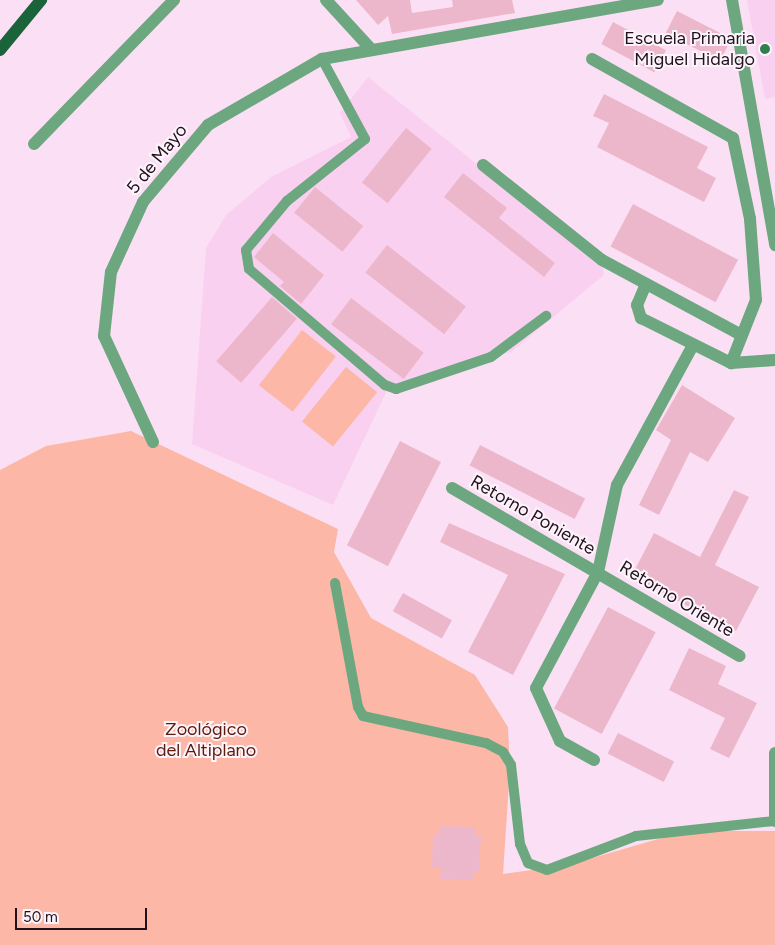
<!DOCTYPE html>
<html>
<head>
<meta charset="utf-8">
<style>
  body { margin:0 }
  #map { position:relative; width:775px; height:945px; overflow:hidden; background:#fbe0f5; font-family:Figtree,sans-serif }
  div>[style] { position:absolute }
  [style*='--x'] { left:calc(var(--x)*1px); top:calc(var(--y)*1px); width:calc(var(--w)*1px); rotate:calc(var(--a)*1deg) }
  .built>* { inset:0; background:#f9d0f0 }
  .green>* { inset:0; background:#fdb7a6; transform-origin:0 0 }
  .building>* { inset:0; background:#edb7cb; transform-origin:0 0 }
  .service>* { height:10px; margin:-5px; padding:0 5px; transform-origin:5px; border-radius:5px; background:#6ca77f }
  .minor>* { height:12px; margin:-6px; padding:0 6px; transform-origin:6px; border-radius:6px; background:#6ca77f }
  .primary>* { height:12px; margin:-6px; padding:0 6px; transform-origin:6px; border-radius:6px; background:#1b633a }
  .dots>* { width:14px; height:14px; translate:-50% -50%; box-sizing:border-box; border:2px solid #fdf4fb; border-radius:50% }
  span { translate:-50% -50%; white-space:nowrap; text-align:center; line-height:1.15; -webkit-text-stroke:4px #fdf4fb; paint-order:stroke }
  .poi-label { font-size:18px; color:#20111d }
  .right { translate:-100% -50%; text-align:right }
  .street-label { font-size:18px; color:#20111d }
  .park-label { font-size:18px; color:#5b1b0d }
  .scale { position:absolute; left:15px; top:908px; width:132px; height:22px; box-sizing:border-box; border:2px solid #20111d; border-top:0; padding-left:6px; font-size:15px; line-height:18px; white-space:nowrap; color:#20111d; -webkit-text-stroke:4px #fdf4fb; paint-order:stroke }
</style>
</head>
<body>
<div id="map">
  <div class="built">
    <div style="clip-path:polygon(747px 0,775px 0,775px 97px,765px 99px)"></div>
    <div style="clip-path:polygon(368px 77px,602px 264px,604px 275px,511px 352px,389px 386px,333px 505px,192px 444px,206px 248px,226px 215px,271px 177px,351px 137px,340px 113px)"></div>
  </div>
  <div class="green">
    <div style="left:302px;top:330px;width:43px;height:70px;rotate:38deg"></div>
    <div style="left:346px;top:367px;width:40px;height:70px;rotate:39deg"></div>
    <div style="clip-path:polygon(131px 431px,338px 529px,334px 552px,371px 618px,475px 675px,508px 727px,510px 768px,503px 874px,568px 865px,686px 831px,775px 831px,775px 945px,0 945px,0 470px,46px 446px)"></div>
  </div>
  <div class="building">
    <div style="clip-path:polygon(356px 0,410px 0,412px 13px,453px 7px,452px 0,512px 0,515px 13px,392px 34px,388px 16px,378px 25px)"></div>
    <div style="left:677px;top:11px;width:61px;height:25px;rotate:27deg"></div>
    <div style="left:613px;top:22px;width:60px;height:25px;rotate:28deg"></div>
    <div style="clip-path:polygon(604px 94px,708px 147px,697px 168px,716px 178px,704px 202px,597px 147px,609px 123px,593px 116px)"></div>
    <div style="left:406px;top:128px;width:33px;height:70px;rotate:39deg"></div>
    <div style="clip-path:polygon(463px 173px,507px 208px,499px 218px,555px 263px,544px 277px,444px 197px)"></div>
    <div style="left:315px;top:187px;width:62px;height:33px;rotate:39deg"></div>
    <div style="left:633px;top:204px;width:119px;height:48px;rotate:28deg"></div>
    <div style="clip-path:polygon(273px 233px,324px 275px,301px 304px,280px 286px,284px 282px,254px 257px)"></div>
    <div style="left:387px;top:245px;width:100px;height:35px;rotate:38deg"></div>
    <div style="left:272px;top:297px;width:33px;height:85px;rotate:41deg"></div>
    <div style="left:351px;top:298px;width:91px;height:33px;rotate:37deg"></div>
    <div style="clip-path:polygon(682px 385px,735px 418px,708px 462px,690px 452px,659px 515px,639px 505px,671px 440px,656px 430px)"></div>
    <div style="left:400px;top:441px;width:46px;height:117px;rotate:27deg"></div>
    <div style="left:480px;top:445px;width:118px;height:23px;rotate:27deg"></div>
    <div style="clip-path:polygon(734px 490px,749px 497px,715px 565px,759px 587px,736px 631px,631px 577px,654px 533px,700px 557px)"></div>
    <div style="clip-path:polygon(449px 523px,565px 574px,513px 675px,468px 652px,508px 575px,440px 542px)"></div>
    <div style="left:403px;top:593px;width:56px;height:21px;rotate:29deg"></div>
    <div style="left:608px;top:607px;width:54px;height:115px;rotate:28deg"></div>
    <div style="clip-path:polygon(689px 648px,726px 666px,718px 684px,757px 703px,729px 758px,710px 749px,725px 718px,669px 690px)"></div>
    <div style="left:618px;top:733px;width:63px;height:23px;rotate:27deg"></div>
    <div style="clip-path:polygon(439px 826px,476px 827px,475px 835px,481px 835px,479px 872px,474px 872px,473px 880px,440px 879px,441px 868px,432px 868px,433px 834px,439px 834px)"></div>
  </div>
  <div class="service">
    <div style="--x:322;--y:59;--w:91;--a:61.7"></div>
    <div style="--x:365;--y:139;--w:100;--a:141.5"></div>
    <div style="--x:287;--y:201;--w:64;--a:129.9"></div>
    <div style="--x:246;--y:250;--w:19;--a:81"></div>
    <div style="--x:249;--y:269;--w:179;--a:40.5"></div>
    <div style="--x:385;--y:385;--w:12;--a:20"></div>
    <div style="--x:396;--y:389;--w:100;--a:-18.6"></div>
    <div style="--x:491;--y:357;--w:69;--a:-36.7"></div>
    <div style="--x:335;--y:583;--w:126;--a:79.5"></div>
    <div style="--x:358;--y:707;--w:10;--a:61"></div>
    <div style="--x:363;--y:716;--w:126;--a:12.4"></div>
    <div style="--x:486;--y:743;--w:19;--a:28"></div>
    <div style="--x:503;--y:752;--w:15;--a:58"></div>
    <div style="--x:511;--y:765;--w:80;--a:83.5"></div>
    <div style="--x:520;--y:844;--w:21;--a:67"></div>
    <div style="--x:528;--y:863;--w:20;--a:20"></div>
    <div style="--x:547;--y:870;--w:95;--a:-20.9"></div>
    <div style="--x:636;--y:836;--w:140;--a:-6.2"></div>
  </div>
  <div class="minor">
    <div style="--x:326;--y:0;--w:65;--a:47.5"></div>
    <div style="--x:732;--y:0;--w:249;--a:80"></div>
    <div style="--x:592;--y:59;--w:162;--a:29.3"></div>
    <div style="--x:733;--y:138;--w:83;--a:78.1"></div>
    <div style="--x:750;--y:219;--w:81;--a:85.8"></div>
    <div style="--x:756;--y:300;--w:68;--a:111.6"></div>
    <div style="--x:34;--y:144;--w:201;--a:-45.8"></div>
    <div style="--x:483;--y:165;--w:152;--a:38.6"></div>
    <div style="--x:602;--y:260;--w:158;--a:28.3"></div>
    <div style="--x:646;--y:284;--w:23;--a:113"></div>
    <div style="--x:637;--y:305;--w:14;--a:73"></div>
    <div style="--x:641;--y:318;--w:101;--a:26.6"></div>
    <div style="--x:731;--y:363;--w:44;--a:-3.9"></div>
    <div style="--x:153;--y:442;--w:117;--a:-114.8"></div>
    <div style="--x:104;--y:336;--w:64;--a:-83.8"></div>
    <div style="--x:111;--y:272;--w:77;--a:-65.4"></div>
    <div style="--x:143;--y:202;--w:101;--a:-49.8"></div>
    <div style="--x:208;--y:125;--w:132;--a:-30.1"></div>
    <div style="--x:322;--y:59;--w:341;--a:-10"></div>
    <div style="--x:452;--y:488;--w:333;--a:30.3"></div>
    <div style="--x:775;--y:753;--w:68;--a:90"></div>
    <div style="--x:594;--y:760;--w:39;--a:-151"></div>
    <div style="--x:560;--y:741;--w:58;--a:-114.4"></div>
    <div style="--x:536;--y:688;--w:132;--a:-61.9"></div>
    <div style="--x:598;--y:572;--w:89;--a:-77.7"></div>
    <div style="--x:617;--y:485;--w:157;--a:-61.5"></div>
  </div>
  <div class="primary">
    <div style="--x:0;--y:50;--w:65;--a:-50.6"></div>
  </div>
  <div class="dots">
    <div style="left:765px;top:49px;background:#2f7f4f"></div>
  </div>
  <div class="poi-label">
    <span class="right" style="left:755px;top:49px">Escuela Primaria<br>Miguel Hidalgo</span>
  </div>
  <div class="street-label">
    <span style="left:157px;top:159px;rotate:-51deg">5 de Mayo</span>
    <span style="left:533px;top:515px;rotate:30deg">Retorno Poniente</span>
    <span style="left:677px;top:599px;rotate:31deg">Retorno Oriente</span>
  </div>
  <div class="park-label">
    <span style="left:206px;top:740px">Zoológico<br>del Altiplano</span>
  </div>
  <div class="scale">50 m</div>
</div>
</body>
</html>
